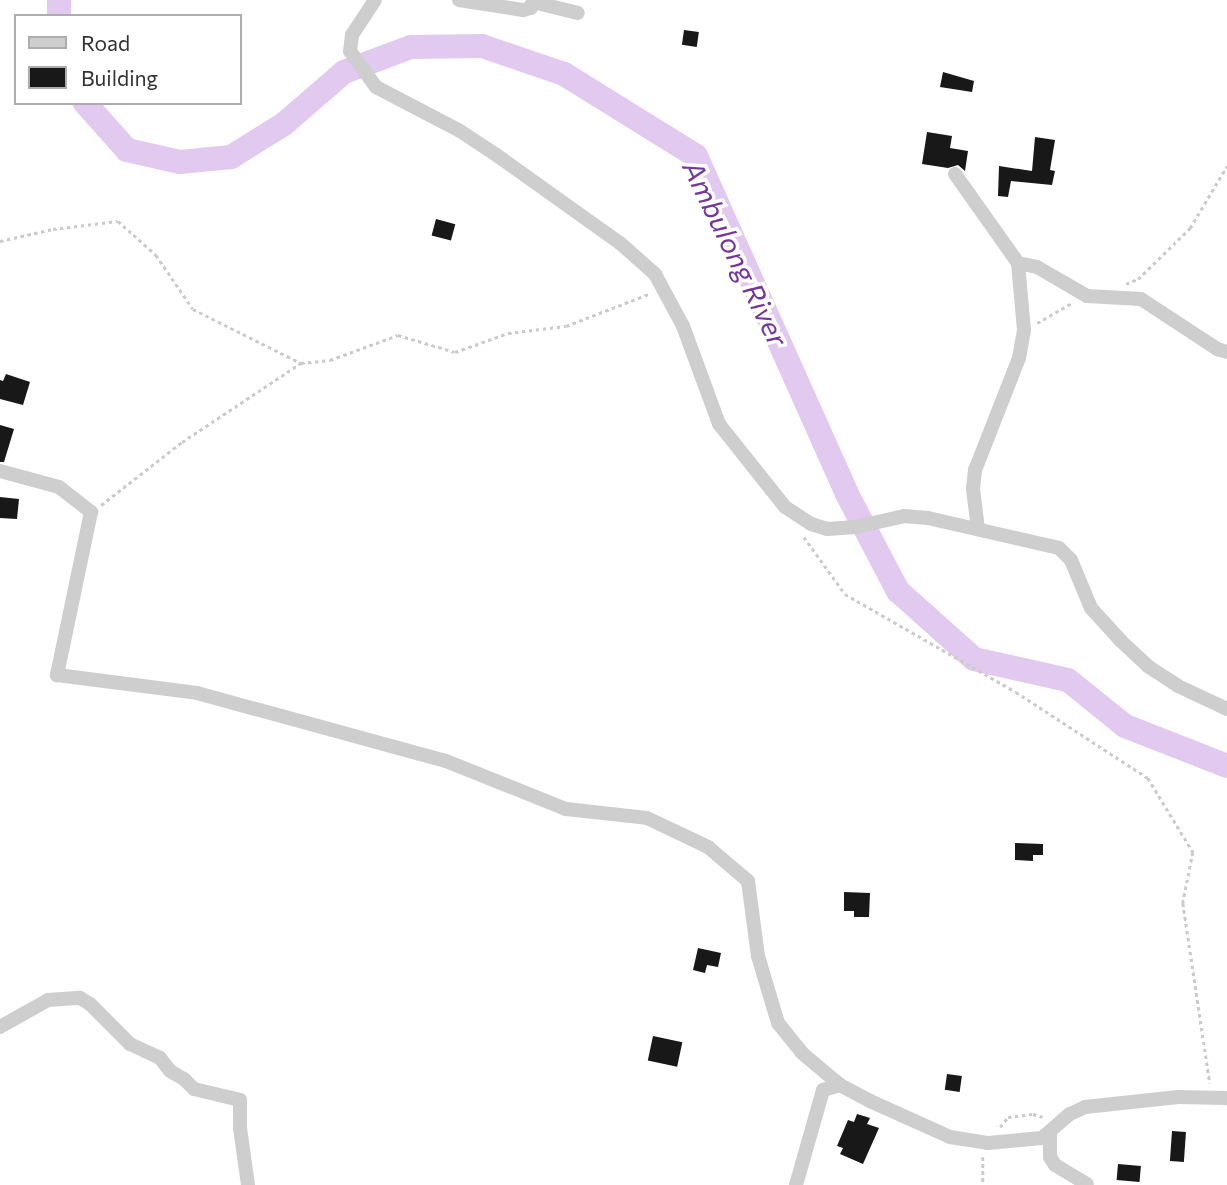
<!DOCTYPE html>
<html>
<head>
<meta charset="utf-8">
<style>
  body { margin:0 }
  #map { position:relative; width:1227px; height:1185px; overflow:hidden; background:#fff; font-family:Commissioner,sans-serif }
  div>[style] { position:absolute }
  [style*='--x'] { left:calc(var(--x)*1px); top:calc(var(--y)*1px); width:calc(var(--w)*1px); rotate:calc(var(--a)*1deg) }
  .river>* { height:24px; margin:-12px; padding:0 12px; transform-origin:12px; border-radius:12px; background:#e1c9f0 }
  .building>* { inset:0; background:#181818; transform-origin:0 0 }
  .path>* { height:2.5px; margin-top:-1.25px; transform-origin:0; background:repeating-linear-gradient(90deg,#cbcbcb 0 3.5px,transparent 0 7px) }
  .minor>* { height:14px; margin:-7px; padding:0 7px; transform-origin:7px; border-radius:7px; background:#cecece }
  span { translate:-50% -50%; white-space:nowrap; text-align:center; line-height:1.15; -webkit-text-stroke:7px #fff; paint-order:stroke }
  .water-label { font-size:28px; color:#74369c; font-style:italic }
  .legend { position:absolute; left:14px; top:14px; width:228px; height:91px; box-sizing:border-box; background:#fff; border:2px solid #adadad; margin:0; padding:9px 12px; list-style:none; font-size:21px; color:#313131 }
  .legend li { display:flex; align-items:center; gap:14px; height:35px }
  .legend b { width:35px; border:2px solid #adadad }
</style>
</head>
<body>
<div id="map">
  <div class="river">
    <div style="--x:59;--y:0;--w:16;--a:90"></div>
    <div style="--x:85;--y:103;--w:63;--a:48.2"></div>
    <div style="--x:127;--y:150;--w:54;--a:12.8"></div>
    <div style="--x:180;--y:162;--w:51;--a:-5.6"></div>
    <div style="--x:231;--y:157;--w:62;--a:-31.9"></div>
    <div style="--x:284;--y:124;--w:79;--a:-40.9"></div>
    <div style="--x:344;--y:72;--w:72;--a:-20.5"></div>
    <div style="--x:411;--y:47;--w:71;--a:-0.8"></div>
    <div style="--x:482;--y:46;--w:87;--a:18.9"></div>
    <div style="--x:564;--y:74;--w:155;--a:31.8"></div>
    <div style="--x:696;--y:156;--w:370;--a:65.9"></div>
    <div style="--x:847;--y:494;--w:110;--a:62.3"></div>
    <div style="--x:898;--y:591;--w:102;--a:41.8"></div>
    <div style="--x:974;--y:659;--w:96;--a:12.6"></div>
    <div style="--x:1068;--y:680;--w:73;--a:38.9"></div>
    <div style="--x:1125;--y:726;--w:110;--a:21.4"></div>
  </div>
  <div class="building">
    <div style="left:684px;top:30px;width:15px;height:15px;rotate:8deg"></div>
    <div style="clip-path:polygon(943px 72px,974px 81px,972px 92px,940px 87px)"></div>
    <div style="clip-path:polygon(927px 132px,952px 136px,950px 148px,968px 151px,965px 171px,958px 165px,948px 168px,922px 164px)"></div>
    <div style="clip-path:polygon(1035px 137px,1055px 140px,1050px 170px,1055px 171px,1052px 185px,1011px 181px,1008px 197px,998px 196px,999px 166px,1032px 171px)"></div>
    <div style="left:436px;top:219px;width:20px;height:17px;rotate:15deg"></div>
    <div style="clip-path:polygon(6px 374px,30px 382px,23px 405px,0 399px,0 380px,3px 381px)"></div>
    <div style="clip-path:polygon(0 425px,14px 429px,4px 462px,0 462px)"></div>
    <div style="clip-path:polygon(0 497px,19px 499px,17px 519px,0 518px)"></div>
    <div style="clip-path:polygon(1015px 843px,1043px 844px,1043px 855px,1033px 855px,1033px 861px,1015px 860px)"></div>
    <div style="clip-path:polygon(844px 892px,870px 893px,869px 917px,854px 917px,854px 911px,844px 911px)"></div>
    <div style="clip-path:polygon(698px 948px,721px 953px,718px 967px,707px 965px,705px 973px,693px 970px)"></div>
    <div style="left:653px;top:1036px;width:30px;height:25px;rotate:12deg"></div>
    <div style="left:947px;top:1074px;width:15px;height:16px;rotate:8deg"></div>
    <div style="clip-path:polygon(857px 1114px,870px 1118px,867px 1124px,879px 1128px,863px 1164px,840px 1154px,843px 1148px,837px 1146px,848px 1120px,854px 1122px)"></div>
    <div style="left:1172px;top:1131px;width:14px;height:30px;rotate:4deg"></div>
    <div style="left:1118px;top:1164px;width:23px;height:16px;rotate:5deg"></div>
  </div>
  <div class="path">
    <div style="--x:0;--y:241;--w:54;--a:-12.8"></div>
    <div style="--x:53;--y:229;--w:65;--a:-7"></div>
    <div style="--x:118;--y:221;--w:51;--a:41.8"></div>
    <div style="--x:156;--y:255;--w:65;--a:55.6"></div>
    <div style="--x:193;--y:309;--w:121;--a:26.6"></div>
    <div style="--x:301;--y:363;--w:29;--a:-6"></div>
    <div style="--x:330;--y:360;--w:72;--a:-20.2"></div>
    <div style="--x:398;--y:335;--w:59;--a:16.6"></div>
    <div style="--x:455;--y:352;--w:56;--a:-19.7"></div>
    <div style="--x:508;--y:333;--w:58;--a:-6.9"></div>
    <div style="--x:566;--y:326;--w:91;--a:-21.2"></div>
    <div style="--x:1126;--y:284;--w:13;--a:-23"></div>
    <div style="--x:1138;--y:279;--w:73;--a:-44.4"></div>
    <div style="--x:1190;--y:228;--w:72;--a:-59.2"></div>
    <div style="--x:1037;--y:323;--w:39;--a:-30"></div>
    <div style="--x:101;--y:505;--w:103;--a:-37.9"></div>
    <div style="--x:182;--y:442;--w:143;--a:-33.6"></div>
    <div style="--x:804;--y:537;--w:70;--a:54.3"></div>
    <div style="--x:845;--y:594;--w:197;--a:29.8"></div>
    <div style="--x:1016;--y:692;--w:158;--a:33.1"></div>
    <div style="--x:1148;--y:778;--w:87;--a:58.7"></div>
    <div style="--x:1193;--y:852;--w:52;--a:101.1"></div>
    <div style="--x:1183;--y:903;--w:182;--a:81.5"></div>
    <div style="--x:1000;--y:1127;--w:13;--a:-51"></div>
    <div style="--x:1008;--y:1117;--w:25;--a:-7"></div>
    <div style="--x:1033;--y:1114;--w:10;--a:17"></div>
    <div style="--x:983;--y:1157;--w:28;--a:90"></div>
  </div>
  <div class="minor">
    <div style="--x:375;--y:0;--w:42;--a:123.3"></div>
    <div style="--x:352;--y:35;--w:16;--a:97"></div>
    <div style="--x:350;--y:51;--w:44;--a:54.2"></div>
    <div style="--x:376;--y:87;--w:95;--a:27.6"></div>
    <div style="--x:460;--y:131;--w:42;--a:33.3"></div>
    <div style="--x:495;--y:154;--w:153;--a:35.5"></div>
    <div style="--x:620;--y:243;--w:47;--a:41.5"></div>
    <div style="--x:655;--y:274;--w:59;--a:61.7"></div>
    <div style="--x:683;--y:326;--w:104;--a:69.8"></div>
    <div style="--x:719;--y:424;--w:106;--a:51.5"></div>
    <div style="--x:785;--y:507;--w:31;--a:33"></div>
    <div style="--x:811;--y:524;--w:17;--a:17"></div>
    <div style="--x:827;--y:529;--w:29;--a:-4"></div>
    <div style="--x:856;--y:527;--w:49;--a:-12.9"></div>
    <div style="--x:904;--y:516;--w:24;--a:5"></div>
    <div style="--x:928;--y:518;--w:134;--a:12.9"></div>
    <div style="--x:1059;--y:548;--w:17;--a:45"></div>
    <div style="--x:1071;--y:560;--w:52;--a:67.4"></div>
    <div style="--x:1091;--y:608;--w:45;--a:47.7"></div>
    <div style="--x:1121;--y:641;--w:38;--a:43"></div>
    <div style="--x:1149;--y:667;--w:35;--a:33"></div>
    <div style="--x:1178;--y:686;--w:54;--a:25.1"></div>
    <div style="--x:459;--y:0;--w:65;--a:8.9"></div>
    <div style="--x:523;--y:10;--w:8;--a:-14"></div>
    <div style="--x:531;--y:8;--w:8;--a:-76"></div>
    <div style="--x:533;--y:2;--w:46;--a:13.7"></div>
    <div style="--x:955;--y:174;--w:109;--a:54.7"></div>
    <div style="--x:1018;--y:263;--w:67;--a:84.9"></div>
    <div style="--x:1024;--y:330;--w:28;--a:100"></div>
    <div style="--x:1019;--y:358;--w:120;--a:111.4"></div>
    <div style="--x:975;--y:470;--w:19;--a:96"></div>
    <div style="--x:973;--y:489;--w:40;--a:82.9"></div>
    <div style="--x:1018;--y:263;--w:19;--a:12"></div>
    <div style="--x:1037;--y:267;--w:58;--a:30.1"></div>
    <div style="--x:1087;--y:296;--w:54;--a:3.2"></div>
    <div style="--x:1141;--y:299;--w:91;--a:33.3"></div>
    <div style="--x:1217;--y:349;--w:10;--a:17"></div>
    <div style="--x:0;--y:471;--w:61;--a:15.2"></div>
    <div style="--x:59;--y:487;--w:41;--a:38"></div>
    <div style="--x:91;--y:512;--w:167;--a:101.8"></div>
    <div style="--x:57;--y:675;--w:141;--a:7.3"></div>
    <div style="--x:197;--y:693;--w:258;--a:15.3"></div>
    <div style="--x:446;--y:761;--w:129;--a:21.8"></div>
    <div style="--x:566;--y:809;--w:81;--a:6.3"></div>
    <div style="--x:647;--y:818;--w:68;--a:25.4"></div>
    <div style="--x:708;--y:847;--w:52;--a:40.4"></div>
    <div style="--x:748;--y:881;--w:76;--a:82.4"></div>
    <div style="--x:758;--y:956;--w:70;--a:73.4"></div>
    <div style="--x:778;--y:1023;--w:38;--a:51"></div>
    <div style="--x:802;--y:1053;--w:50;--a:40.1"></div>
    <div style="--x:840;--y:1085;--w:34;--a:28"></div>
    <div style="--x:870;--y:1101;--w:88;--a:24.2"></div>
    <div style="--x:950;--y:1137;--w:38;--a:9"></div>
    <div style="--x:988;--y:1143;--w:54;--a:-5.3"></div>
    <div style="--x:1042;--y:1138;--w:37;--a:-41"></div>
    <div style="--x:1070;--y:1114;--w:17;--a:-25"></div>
    <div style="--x:1085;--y:1107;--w:94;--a:-6.1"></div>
    <div style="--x:1178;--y:1097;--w:49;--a:1.2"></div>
    <div style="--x:0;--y:1027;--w:55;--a:-29.4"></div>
    <div style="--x:48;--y:1000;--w:32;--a:-4"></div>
    <div style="--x:80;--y:998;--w:12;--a:31"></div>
    <div style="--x:90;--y:1004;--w:57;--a:45"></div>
    <div style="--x:130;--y:1044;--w:33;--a:25"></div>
    <div style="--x:160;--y:1058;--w:16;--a:52"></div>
    <div style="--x:170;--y:1071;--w:16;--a:30"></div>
    <div style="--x:184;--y:1079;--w:14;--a:45"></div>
    <div style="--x:194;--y:1089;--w:47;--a:13.4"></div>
    <div style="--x:240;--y:1100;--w:28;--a:90"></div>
    <div style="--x:240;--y:1128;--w:58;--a:82"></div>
    <div style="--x:1050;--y:1133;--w:24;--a:90"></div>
    <div style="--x:1050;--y:1157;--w:9;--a:58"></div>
    <div style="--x:1055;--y:1165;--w:37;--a:31"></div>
    <div style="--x:796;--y:1185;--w:99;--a:-74.1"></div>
    <div style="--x:823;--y:1090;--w:18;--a:-16"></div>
  </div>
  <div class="water-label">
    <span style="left:736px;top:253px;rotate:64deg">Ambulong River</span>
  </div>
  <ul class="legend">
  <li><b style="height:9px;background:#cecece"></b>Road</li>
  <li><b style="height:19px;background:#181818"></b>Building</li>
  </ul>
</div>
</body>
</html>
